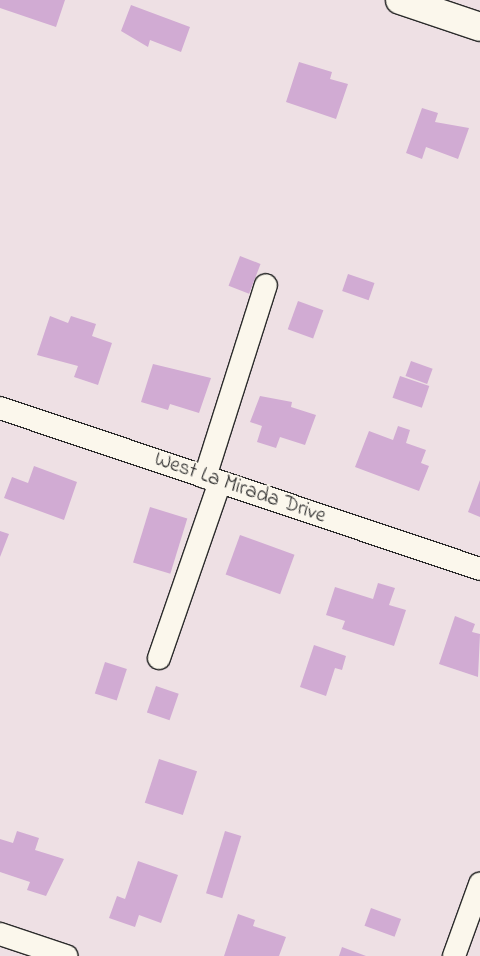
<!DOCTYPE html>
<html>
<head>
<meta charset="utf-8">
<style>
  body { margin:0 }
  #map { position:relative; width:480px; height:956px; overflow:hidden; background:#eee0e4; font-family:"Indie Flower",sans-serif }
  div>[style] { position:absolute }
  [style*='--x'] { left:calc(var(--x)*1px); top:calc(var(--y)*1px); width:calc(var(--w)*1px); rotate:calc(var(--a)*1deg) }
  .building>* { inset:0; background:#d1abd3; transform-origin:0 0 }
  .roads { filter:drop-shadow(1px 0 #2b2b2b) drop-shadow(-1px 0 #2b2b2b) drop-shadow(0 1px #2b2b2b) drop-shadow(0 -1px #2b2b2b) }
  .minor>* { height:22px; margin:-11px; padding:0 11px; transform-origin:11px; border-radius:11px; background:#fbf7ec }
  .major>* { height:28px; margin:-14px; padding:0 14px; transform-origin:14px; border-radius:14px; background:#fbf7ec }
  span { translate:-50% -50%; white-space:nowrap; text-align:center; line-height:1.15; -webkit-text-stroke:4px #fbf7ec; paint-order:stroke }
  .street-label { font-size:21px; color:#2b2b2b }
</style>
</head>
<body>
<div id="map">
  <div class="building">
    <div style="clip-path:polygon(0 0,65px 0,56px 27px,0 8px)"></div>
    <div style="clip-path:polygon(131px 5px,190px 27px,181px 52px,150px 40px,148px 47px,121px 31px)"></div>
    <div style="clip-path:polygon(299px 62px,332px 72px,330px 79px,348px 84px,336px 119px,286px 102px)"></div>
    <div style="clip-path:polygon(422px 108px,438px 113px,435px 122px,469px 128px,458px 159px,426px 147px,422px 159px,406px 153px)"></div>
    <div style="left:240px;top:256px;width:22px;height:32px;rotate:21deg"></div>
    <div style="left:348px;top:274px;width:28px;height:18px;rotate:19deg"></div>
    <div style="left:298px;top:301px;width:27px;height:30px;rotate:20deg"></div>
    <div style="clip-path:polygon(50px 316px,68px 323px,71px 316px,96px 324px,92px 336px,112px 343px,98px 385px,74px 377px,78px 366px,37px 355px)"></div>
    <div style="left:411px;top:361px;width:23px;height:16px;rotate:20deg"></div>
    <div style="clip-path:polygon(153px 364px,211px 378px,199px 413px,170px 404px,168px 410px,141px 402px)"></div>
    <div style="left:400px;top:376px;width:31px;height:23px;rotate:19deg"></div>
    <div style="clip-path:polygon(260px 396px,292px 402px,291px 407px,316px 415px,305px 445px,280px 437px,276px 448px,257px 442px,262px 426px,250px 422px)"></div>
    <div style="clip-path:polygon(398px 426px,410px 430px,406px 443px,426px 450px,421px 463px,429px 466px,419px 491px,355px 467px,369px 431px,393px 440px)"></div>
    <div style="clip-path:polygon(34px 466px,77px 482px,64px 520px,4px 498px,12px 477px,28px 483px)"></div>
    <div style="clip-path:polygon(480px 480px,480px 517px,468px 512px)"></div>
    <div style="left:150px;top:507px;width:39px;height:58px;rotate:17deg"></div>
    <div style="clip-path:polygon(0 531px,9px 534px,0 557px)"></div>
    <div style="left:240px;top:535px;width:58px;height:42px;rotate:20deg"></div>
    <div style="clip-path:polygon(378px 583px,395px 588px,389px 605px,406px 610px,394px 646px,342px 629px,345px 621px,326px 615px,335px 587px,373px 599px)"></div>
    <div style="clip-path:polygon(455px 616px,475px 624px,472px 632px,480px 634px,478px 677px,439px 664px)"></div>
    <div style="clip-path:polygon(314px 645px,346px 656px,342px 670px,335px 668px,326px 696px,300px 687px)"></div>
    <div style="left:105px;top:662px;width:23px;height:33px;rotate:18deg"></div>
    <div style="left:156px;top:686px;width:24px;height:28px;rotate:19deg"></div>
    <div style="left:159px;top:759px;width:40px;height:46px;rotate:18deg"></div>
    <div style="clip-path:polygon(17px 831px,39px 838px,35px 850px,64px 859px,46px 896px,27px 890px,30px 882px,0 872px,0 839px,13px 843px)"></div>
    <div style="left:225px;top:831px;width:17px;height:65px;rotate:17deg"></div>
    <div style="clip-path:polygon(138px 861px,178px 875px,161px 923px,139px 915px,135px 927px,109px 918px,117px 896px,125px 899px)"></div>
    <div style="left:371px;top:908px;width:32px;height:19px;rotate:20deg"></div>
    <div style="clip-path:polygon(238px 914px,255px 920px,253px 926px,286px 937px,279px 956px,224px 956px)"></div>
    <div style="clip-path:polygon(342px 947px,366px 956px,339px 956px)"></div>
  </div>
  <div class="roads">
    <div class="minor">
      <div style="--x:0;--y:408;--w:506;--a:18.54"></div>
      <div style="--x:205;--y:477;--w:201;--a:-72.4"></div>
      <div style="--x:159;--y:658;--w:186;--a:-70.9"></div>
      <div style="--x:0;--y:934;--w:70;--a:18.4"></div>
      <div style="--x:454;--y:956;--w:77;--a:-70.1"></div>
    </div>
    <div class="major">
      <div style="--x:400;--y:0;--w:84;--a:18.6"></div>
    </div>
  </div>
  <div class="street-label">
    <span style="left:240px;top:488px;rotate:19deg">West La Mirada Drive</span>
  </div>
</div>
</body>
</html>
